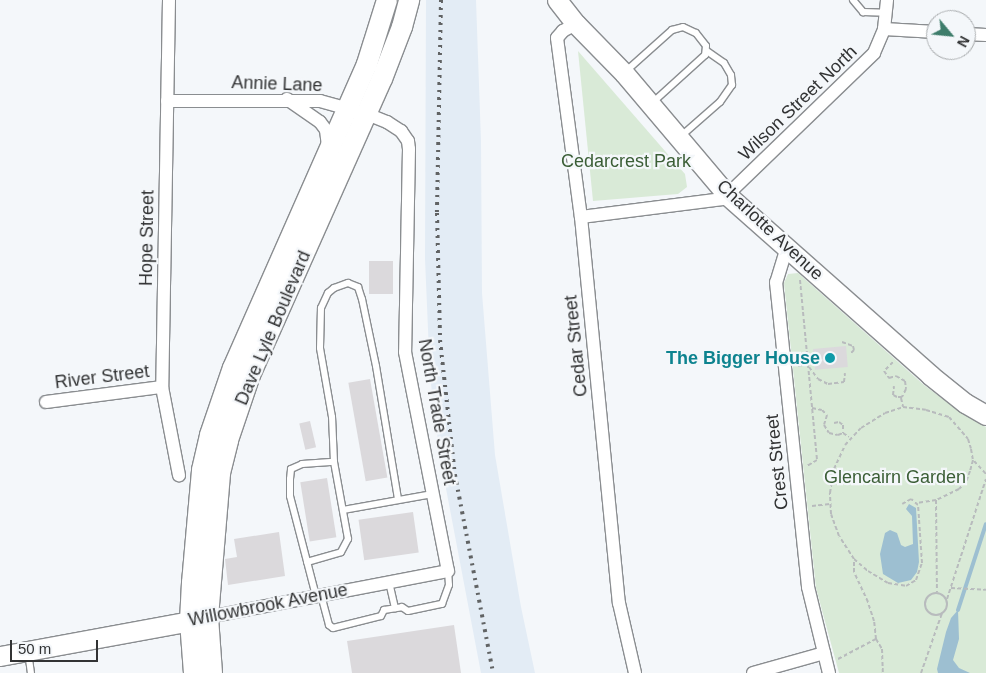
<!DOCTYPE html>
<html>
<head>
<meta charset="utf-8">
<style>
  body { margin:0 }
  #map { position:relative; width:986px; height:673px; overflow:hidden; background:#f4f7fa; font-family:Arial,sans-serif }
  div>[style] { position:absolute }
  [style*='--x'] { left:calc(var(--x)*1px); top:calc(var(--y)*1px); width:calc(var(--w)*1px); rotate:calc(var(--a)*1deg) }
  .built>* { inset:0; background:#e3ecf5 }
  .green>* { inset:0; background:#d9ead7 }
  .water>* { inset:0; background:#9dbfd1 }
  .stream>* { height:4px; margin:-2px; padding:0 2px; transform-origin:2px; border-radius:2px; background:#9dbfd1 }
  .building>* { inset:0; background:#dbd9dc; transform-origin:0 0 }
  .path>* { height:2px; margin-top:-1px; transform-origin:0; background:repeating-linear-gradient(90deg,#b8bbbd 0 4px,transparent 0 6.5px) }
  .path>.ring { margin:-1px; padding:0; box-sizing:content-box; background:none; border:2px solid #b8bbbd; border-radius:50% }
  .roads { filter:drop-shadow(1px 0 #8a8d90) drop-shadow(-1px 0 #8a8d90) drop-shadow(0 1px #8a8d90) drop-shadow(0 -1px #8a8d90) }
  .lane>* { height:6px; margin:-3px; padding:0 3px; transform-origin:3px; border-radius:3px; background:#fff }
  .street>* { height:12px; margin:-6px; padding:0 6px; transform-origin:6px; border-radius:6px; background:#fff }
  .secondary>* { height:19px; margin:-9.5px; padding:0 9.5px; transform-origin:9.5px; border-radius:9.5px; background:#fff }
  .primary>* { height:20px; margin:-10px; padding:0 10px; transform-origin:10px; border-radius:10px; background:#fff }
  .rail>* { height:4px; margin-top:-2px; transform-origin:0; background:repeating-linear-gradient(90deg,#616364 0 2.5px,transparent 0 7.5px) }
  .dots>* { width:14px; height:14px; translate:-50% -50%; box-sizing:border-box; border:2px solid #f4f7fa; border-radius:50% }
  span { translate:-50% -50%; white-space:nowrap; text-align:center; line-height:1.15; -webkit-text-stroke:4.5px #f4f7fa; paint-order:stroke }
  .street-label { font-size:18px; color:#323334 }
  .park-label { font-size:18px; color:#3b5e36 }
  .culture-label { font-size:18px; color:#0d838f; font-weight:700 }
  .right { translate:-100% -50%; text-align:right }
  .north { position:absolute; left:926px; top:10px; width:50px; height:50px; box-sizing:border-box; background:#f4f7fa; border:1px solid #a6a9ab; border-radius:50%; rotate:118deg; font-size:14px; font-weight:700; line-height:20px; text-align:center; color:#323334 }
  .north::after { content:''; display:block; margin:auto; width:18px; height:22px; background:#3e7d6b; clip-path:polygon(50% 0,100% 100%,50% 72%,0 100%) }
  .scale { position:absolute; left:10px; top:640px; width:88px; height:22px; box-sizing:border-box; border:2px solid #323334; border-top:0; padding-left:6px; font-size:15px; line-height:18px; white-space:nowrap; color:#323334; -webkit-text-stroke:4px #f4f7fa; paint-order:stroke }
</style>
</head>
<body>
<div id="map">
  <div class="built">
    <div style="clip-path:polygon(426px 0,476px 0,481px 141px,482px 293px,495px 455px,521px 607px,535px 673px,481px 673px,440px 457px,430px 376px,425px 259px)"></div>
  </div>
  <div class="green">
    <div style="clip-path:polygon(578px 51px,685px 174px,687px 187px,678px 194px,593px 201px)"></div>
    <div style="clip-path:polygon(798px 273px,924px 385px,960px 412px,986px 427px,986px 673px,839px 673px,816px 588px,784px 283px,788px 274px)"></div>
  </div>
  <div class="water">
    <div style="clip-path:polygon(909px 504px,916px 508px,919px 562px,917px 572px,911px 580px,898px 583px,883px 574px,880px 554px,885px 533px,890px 530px,897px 533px,901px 545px,905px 547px,913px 544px,912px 516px,906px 509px)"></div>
    <div style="clip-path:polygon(958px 610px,959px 639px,953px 660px,959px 668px,970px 673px,938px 673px,937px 669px,946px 632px,951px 618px)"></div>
  </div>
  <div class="stream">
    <div style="--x:958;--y:610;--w:90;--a:-72"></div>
  </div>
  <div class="building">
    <div style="left:369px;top:261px;width:24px;height:33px"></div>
    <div style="left:846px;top:346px;width:21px;height:33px;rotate:85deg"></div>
    <div style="left:370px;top:379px;width:100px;height:22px;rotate:80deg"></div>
    <div style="left:310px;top:421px;width:27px;height:11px;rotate:77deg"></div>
    <div style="left:327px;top:478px;width:60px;height:27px;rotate:81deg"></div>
    <div style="left:413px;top:512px;width:41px;height:55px;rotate:82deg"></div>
    <div style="clip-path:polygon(279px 532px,285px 576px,228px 585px,225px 559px,237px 557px,234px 539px)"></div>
    <div style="clip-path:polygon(454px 625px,461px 673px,352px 673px,347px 641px)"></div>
  </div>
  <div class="path">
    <div style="--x:800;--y:280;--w:181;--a:84.6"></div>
    <div style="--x:817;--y:460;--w:12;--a:149"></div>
    <div style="--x:842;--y:342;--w:12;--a:20"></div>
    <div style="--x:853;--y:346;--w:4;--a:76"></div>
    <div style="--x:854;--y:350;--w:6;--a:135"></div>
    <div style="--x:893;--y:362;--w:13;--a:135"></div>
    <div style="--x:884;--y:371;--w:9;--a:54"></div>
    <div style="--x:889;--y:378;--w:7;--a:-16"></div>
    <div style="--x:896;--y:376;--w:10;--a:29"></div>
    <div style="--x:905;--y:381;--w:8;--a:83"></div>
    <div style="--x:906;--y:389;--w:9;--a:117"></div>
    <div style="--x:902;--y:397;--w:5;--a:180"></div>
    <div style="--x:897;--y:397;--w:4;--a:-153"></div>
    <div style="--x:893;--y:395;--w:9;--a:-84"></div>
    <div style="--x:798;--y:366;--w:10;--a:-11"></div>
    <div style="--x:809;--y:367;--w:15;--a:53"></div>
    <div style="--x:818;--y:379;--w:11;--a:27"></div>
    <div style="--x:828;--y:384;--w:16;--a:-7"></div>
    <div style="--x:844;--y:382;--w:9;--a:-84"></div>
    <div style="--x:901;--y:398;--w:9;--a:77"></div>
    <div style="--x:812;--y:408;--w:10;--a:11"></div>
    <div style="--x:822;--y:410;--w:7;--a:45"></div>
    <div style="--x:827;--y:415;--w:10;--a:107"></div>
    <div style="--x:824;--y:425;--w:9;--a:58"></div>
    <div style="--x:829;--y:433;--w:9;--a:13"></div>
    <div style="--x:838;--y:435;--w:5;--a:-22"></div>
    <div style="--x:843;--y:433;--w:7;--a:34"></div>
    <div style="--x:834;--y:423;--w:5;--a:-11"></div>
    <div style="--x:839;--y:422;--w:5;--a:37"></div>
    <div style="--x:843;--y:425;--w:8;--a:90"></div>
    <div style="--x:974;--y:461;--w:18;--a:47"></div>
    <div style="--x:936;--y:500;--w:92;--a:89.4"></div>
    <div style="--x:812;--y:506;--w:18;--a:-6"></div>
    <div style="--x:854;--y:559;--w:18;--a:41"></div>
    <div style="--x:868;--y:571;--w:23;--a:31"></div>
    <div style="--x:888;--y:583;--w:18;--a:9"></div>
    <div style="--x:906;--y:586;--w:12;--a:-31"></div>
    <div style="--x:916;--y:580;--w:18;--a:-71"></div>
    <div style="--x:922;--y:563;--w:58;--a:-93.9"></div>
    <div style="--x:918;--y:505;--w:9;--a:-139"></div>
    <div style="--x:911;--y:499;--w:10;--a:151"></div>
    <div style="--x:951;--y:588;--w:35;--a:3"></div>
    <div class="ring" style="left:925px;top:593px;width:20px;height:20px"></div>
    <div style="--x:947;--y:599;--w:126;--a:-72"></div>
    <div style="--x:876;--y:639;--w:12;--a:59"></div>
    <div style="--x:882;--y:649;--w:24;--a:88"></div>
    <div style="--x:838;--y:659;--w:43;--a:-27.8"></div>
    <div style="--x:876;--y:639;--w:18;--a:-96"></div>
    <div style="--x:874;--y:621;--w:20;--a:-108"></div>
    <div style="--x:868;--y:602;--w:33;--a:-115"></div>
    <div style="--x:854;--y:572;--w:13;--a:-90"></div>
    <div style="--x:854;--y:559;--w:27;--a:-123"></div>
    <div style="--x:839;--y:536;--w:23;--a:-110"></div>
    <div style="--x:831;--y:514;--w:21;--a:-93"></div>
    <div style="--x:830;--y:493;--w:24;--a:-81"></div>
    <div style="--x:834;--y:469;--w:26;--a:-65"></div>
    <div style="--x:845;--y:445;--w:23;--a:-47"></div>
    <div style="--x:861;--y:428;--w:28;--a:-32"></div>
    <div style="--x:885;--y:413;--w:19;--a:-18"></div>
    <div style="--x:903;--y:407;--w:23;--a:7"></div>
    <div style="--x:926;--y:410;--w:24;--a:17"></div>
    <div style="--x:949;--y:417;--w:29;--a:49"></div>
    <div style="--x:968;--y:439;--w:10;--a:73"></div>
    <div style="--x:971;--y:449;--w:11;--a:80"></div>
    <div style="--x:973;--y:460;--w:11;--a:105"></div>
    <div style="--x:970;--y:471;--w:12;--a:110"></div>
    <div style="--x:966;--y:482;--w:10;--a:135"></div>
    <div style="--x:959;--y:489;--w:25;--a:154"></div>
    <div style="--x:936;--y:500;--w:18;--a:171"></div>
    <div style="--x:921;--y:673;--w:64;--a:-70.7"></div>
  </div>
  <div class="roads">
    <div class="lane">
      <div style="--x:853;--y:0;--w:16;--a:50"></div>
      <div style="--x:863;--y:12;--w:23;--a:2"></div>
      <div style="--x:625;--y:72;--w:63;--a:-41.8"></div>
      <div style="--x:672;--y:30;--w:11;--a:-15"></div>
      <div style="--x:683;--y:27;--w:14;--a:25"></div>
      <div style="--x:696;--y:33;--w:16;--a:52"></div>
      <div style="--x:706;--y:46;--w:9;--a:96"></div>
      <div style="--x:705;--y:55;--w:72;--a:137.8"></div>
      <div style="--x:680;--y:137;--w:53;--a:-41.2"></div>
      <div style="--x:720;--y:102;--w:21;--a:-55"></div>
      <div style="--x:732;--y:85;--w:10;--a:-96"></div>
      <div style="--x:731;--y:75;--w:14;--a:-120"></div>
      <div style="--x:724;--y:63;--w:21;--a:-145"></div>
      <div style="--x:343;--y:510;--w:91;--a:-10.1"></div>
      <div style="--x:307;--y:562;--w:35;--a:-16"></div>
      <div style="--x:341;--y:552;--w:15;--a:-62"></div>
      <div style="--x:348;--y:539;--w:78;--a:-100.3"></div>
      <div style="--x:334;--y:462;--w:45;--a:-92.5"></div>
      <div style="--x:332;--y:417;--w:70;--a:-99.9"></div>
      <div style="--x:320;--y:348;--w:40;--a:-88.6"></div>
      <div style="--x:321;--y:308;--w:17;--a:-65"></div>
      <div style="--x:328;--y:293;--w:8;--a:-40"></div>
      <div style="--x:334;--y:288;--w:15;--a:-20"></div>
      <div style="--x:348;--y:283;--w:11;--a:22"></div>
      <div style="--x:358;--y:287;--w:13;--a:72"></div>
      <div style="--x:362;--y:299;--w:68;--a:78.2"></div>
      <div style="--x:376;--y:366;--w:135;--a:80.6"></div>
      <div style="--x:389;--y:582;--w:27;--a:77"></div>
      <div style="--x:321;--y:595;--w:31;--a:75"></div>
      <div style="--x:329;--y:625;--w:5;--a:37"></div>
      <div style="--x:333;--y:628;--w:49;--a:-14"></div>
      <div style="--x:381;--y:616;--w:7;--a:-63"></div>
      <div style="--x:384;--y:610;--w:18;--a:-9"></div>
      <div style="--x:402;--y:607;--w:7;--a:34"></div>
      <div style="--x:408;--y:611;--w:35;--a:-12"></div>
      <div style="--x:442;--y:604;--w:20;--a:-70"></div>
      <div style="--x:449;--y:585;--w:14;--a:-94"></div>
      <div style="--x:316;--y:596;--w:103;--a:-104.6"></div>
      <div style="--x:290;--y:496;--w:17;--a:-90"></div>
      <div style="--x:290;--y:479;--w:10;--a:-84"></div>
      <div style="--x:291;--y:469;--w:12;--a:-24"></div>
      <div style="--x:302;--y:464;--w:32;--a:-4"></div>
      <div style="--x:28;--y:652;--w:21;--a:82"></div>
    </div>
    <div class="street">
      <div style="--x:169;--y:0;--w:387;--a:91"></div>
      <div style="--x:162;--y:387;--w:90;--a:79.1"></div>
      <div style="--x:576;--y:24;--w:15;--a:152"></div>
      <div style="--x:563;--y:31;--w:9;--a:131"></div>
      <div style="--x:557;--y:38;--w:181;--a:82.4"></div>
      <div style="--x:581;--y:217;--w:388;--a:84.4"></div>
      <div style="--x:619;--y:603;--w:72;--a:77.1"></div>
      <div style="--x:884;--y:29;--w:52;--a:3.3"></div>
      <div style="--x:966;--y:34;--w:20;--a:3"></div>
      <div style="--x:287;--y:99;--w:40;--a:34.9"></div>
      <div style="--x:320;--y:122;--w:10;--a:53"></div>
      <div style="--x:326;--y:130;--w:17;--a:83"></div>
      <div style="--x:167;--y:101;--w:153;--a:0"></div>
      <div style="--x:320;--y:101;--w:49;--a:15.5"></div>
      <div style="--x:367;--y:114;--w:22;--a:22"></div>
      <div style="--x:387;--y:122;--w:17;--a:33"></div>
      <div style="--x:401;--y:131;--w:12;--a:55"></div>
      <div style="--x:408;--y:141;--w:8;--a:83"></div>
      <div style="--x:409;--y:149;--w:203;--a:91.1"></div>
      <div style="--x:405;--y:352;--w:223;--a:78.9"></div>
      <div style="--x:448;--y:571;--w:249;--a:169.1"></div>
      <div style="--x:581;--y:217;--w:143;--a:-7.2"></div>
      <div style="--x:723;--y:199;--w:210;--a:-44"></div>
      <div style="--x:874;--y:53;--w:26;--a:-67"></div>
      <div style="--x:884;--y:29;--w:29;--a:-84"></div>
      <div style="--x:787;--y:247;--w:37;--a:107"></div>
      <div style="--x:776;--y:282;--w:307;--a:84"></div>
      <div style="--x:808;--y:587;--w:89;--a:76.3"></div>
      <div style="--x:46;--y:402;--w:117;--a:-7.4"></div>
      <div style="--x:753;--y:673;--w:74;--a:-15.7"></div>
    </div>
    <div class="secondary">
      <div style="--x:557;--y:0;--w:31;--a:52"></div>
      <div style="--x:576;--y:24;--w:69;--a:45.6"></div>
      <div style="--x:624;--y:73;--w:161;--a:49.8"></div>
      <div style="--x:728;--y:196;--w:270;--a:41.5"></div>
      <div style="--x:930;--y:375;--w:45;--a:38.7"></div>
      <div style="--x:965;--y:403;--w:24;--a:30"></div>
      <div style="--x:0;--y:656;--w:193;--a:-10.4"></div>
    </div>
    <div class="primary">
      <div style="--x:194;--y:673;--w:52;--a:-94.4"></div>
      <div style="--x:190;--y:621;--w:38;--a:-87"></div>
      <div style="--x:192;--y:583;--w:113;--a:-84.9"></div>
      <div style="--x:202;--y:470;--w:36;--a:-77"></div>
      <div style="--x:210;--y:435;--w:71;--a:-71.1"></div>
      <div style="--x:233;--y:368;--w:332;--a:-66.2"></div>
      <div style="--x:367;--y:64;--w:67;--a:-72.6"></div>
      <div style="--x:212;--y:673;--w:56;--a:-94.1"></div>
      <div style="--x:208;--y:617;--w:144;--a:-85.2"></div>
      <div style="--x:220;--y:473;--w:34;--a:-76"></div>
      <div style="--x:228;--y:440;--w:69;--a:-71.3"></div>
      <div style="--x:250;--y:375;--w:324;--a:-66"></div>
      <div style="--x:382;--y:79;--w:56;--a:-69"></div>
      <div style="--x:402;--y:27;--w:28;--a:-75"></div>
    </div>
  </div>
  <div class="rail">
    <div style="--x:441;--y:0;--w:213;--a:91.1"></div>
    <div style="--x:437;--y:213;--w:127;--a:88.6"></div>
    <div style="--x:440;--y:340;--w:136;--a:83.7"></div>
    <div style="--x:455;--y:475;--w:202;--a:79.1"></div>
  </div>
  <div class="dots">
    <div style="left:830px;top:358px;background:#0f9aa8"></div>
  </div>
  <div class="street-label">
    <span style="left:277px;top:84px;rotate:2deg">Annie Lane</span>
    <span style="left:798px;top:103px;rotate:-44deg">Wilson Street North</span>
    <span style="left:770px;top:230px;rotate:43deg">Charlotte Avenue</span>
    <span style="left:147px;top:238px;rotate:-89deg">Hope Street</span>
    <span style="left:273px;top:328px;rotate:-67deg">Dave Lyle Boulevard</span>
    <span style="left:576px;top:346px;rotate:-96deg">Cedar Street</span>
    <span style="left:102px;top:377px;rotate:-7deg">River Street</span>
    <span style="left:437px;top:412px;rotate:80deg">North Trade Street</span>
    <span style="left:777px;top:462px;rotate:-96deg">Crest Street</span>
    <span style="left:268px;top:605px;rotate:-11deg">Willowbrook Avenue</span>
  </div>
  <div class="park-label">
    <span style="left:626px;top:161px">Cedarcrest Park</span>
    <span style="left:895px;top:477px">Glencairn Garden</span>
  </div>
  <div class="culture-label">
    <span class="right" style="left:820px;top:358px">The Bigger House</span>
  </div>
  <div class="north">N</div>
  <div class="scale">50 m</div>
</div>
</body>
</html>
